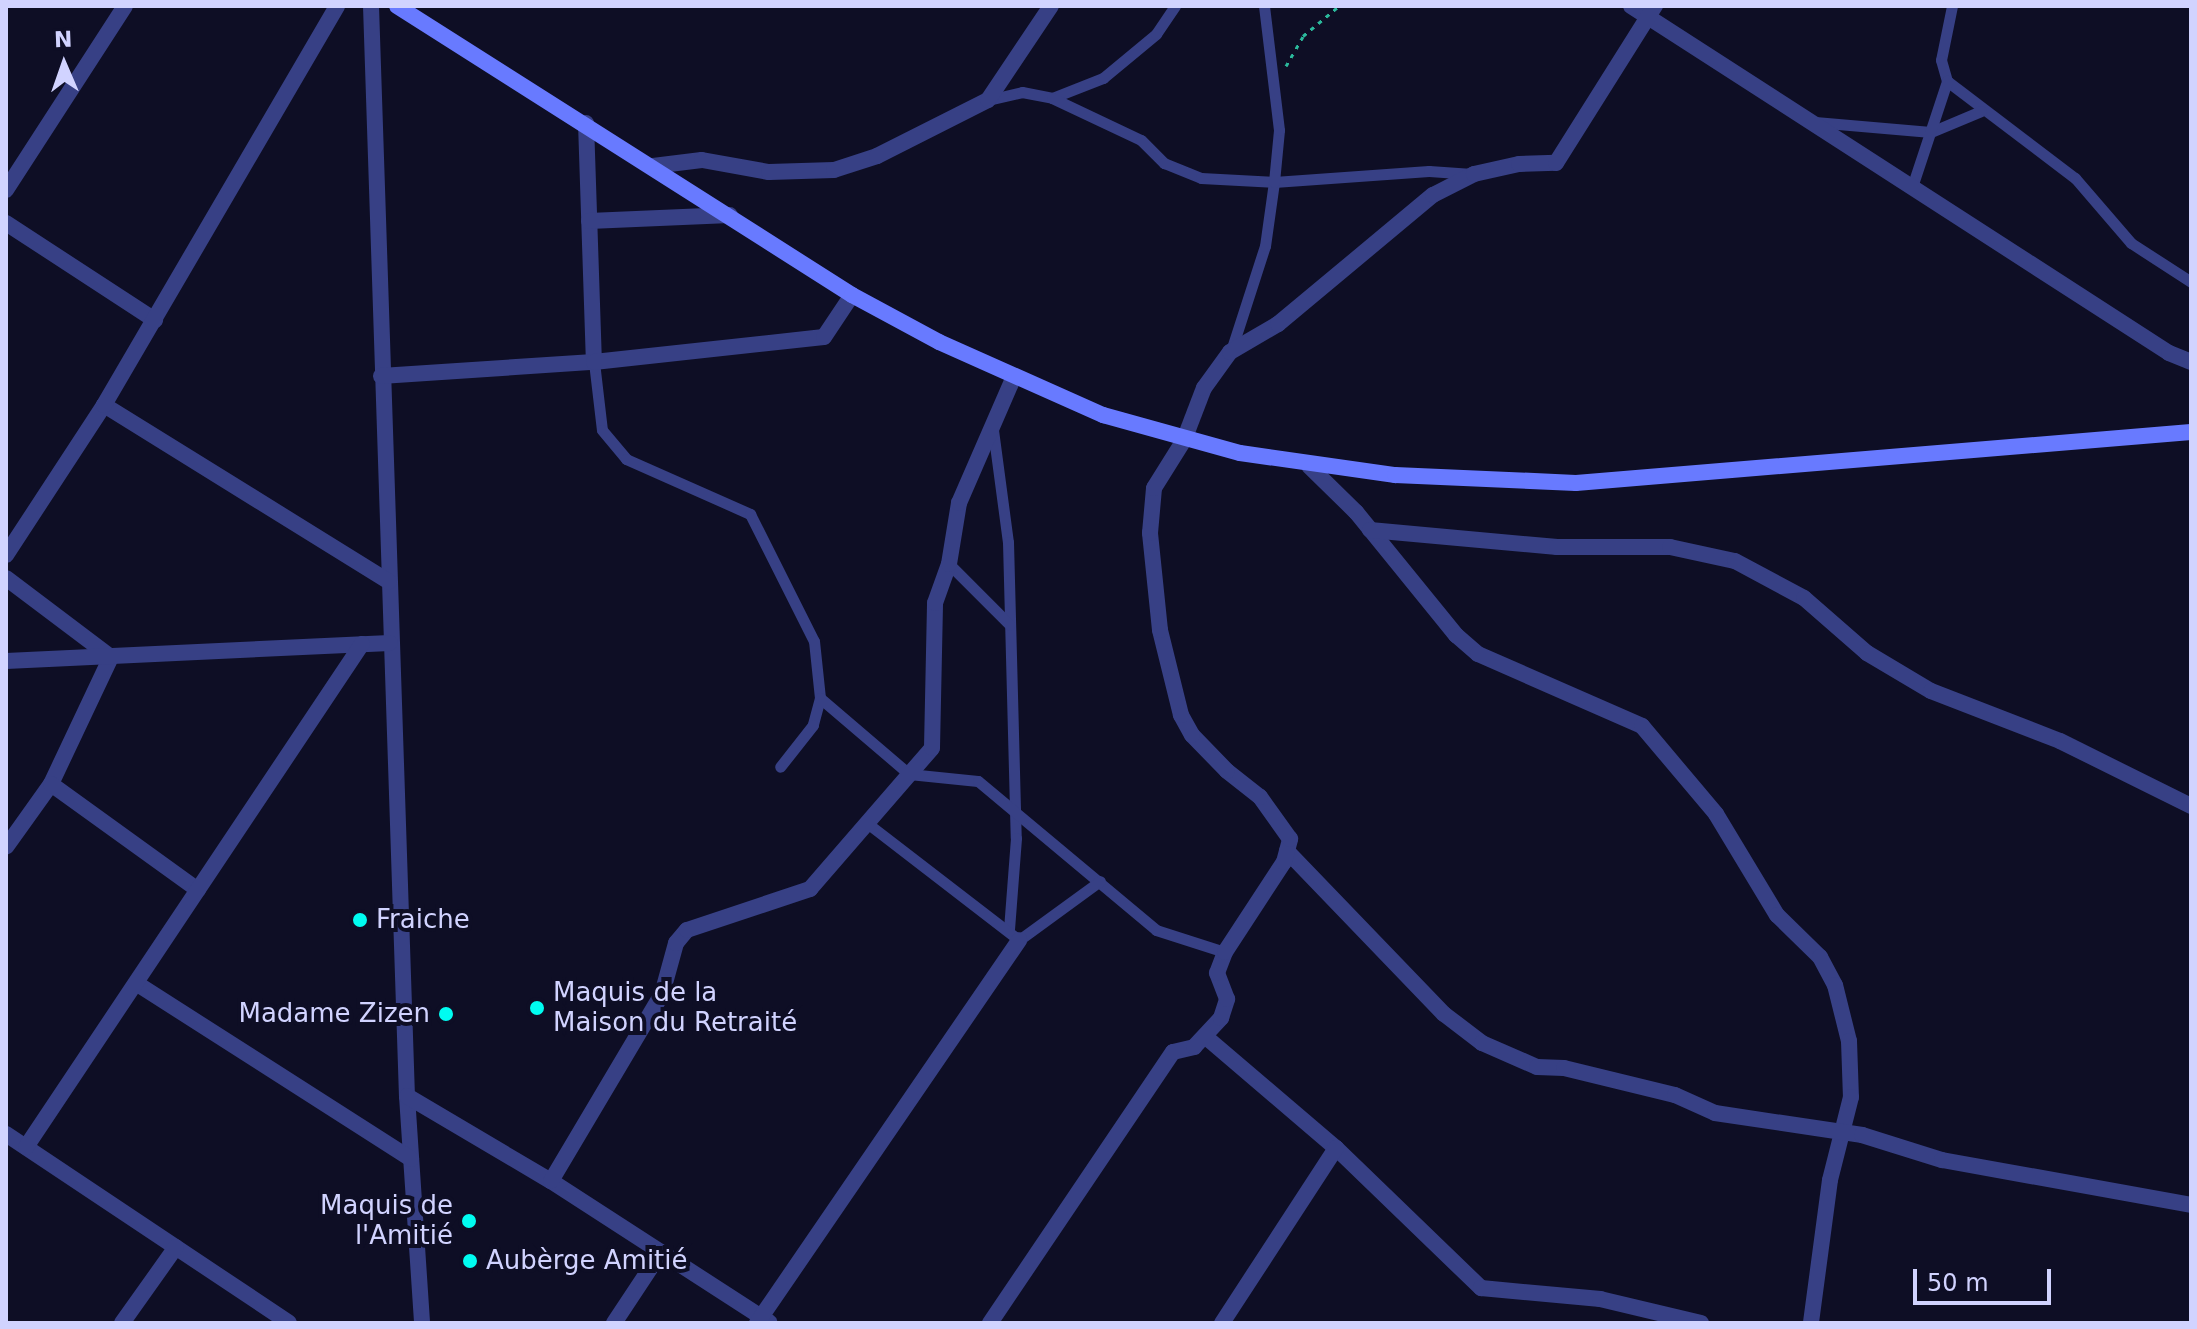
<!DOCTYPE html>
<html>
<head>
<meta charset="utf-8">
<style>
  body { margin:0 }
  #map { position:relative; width:2197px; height:1329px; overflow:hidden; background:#0e0e25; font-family:"DejaVu Sans",sans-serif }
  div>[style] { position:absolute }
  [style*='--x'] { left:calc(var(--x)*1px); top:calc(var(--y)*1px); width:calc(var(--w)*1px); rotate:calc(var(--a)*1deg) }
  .path>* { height:3px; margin-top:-1.5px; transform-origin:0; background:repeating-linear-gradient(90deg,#2bb99c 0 4px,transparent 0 10px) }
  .lane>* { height:11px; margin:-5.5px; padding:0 5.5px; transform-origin:5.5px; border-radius:5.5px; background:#374085 }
  .street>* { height:16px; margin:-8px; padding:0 8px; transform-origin:8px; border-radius:8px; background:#374085 }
  .secondary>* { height:16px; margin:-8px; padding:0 8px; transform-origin:8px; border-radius:8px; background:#687aff }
  .dots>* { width:22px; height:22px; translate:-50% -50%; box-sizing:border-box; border:4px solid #0e0e25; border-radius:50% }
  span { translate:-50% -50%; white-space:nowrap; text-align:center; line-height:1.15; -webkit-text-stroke:8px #0e0e25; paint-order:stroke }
  .poi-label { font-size:26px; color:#d1d3ff }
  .left { translate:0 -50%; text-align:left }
  .right { translate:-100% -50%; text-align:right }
  .frame { position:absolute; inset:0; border:8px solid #d1d3ff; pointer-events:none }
  .north { position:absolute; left:24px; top:24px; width:80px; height:80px; -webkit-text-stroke:6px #0e0e25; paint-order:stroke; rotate:358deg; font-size:22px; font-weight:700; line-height:32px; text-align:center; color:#d1d3ff }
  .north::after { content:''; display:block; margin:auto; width:28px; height:36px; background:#d1d3ff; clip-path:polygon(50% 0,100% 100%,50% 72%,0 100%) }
  .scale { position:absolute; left:1913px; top:1269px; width:138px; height:36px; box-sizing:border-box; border:4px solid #d1d3ff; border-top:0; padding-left:10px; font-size:24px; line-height:28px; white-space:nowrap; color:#d1d3ff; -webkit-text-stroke:6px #0e0e25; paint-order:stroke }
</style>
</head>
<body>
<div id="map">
  <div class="path">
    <div style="--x:1286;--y:66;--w:34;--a:-60"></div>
    <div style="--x:1303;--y:36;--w:47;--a:-39.8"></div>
  </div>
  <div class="lane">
    <div style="--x:1952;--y:6;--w:55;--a:101.5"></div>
    <div style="--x:1941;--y:60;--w:22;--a:74"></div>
    <div style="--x:1947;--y:81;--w:161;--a:37.2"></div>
    <div style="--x:2075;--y:178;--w:86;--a:49.3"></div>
    <div style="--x:2131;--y:243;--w:72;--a:33"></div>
    <div style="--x:1052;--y:98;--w:55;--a:-21.4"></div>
    <div style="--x:1103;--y:78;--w:69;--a:-39.7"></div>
    <div style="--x:1156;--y:34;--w:34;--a:-56"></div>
    <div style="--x:988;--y:100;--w:35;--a:-13"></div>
    <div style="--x:1022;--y:92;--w:31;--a:11"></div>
    <div style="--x:1052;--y:98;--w:98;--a:25.3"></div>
    <div style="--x:1141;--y:140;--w:33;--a:45"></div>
    <div style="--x:1164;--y:163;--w:40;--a:22"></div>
    <div style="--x:1201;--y:178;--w:73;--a:3.1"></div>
    <div style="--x:1274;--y:182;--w:155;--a:-4.1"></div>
    <div style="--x:1429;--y:171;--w:43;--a:4"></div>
    <div style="--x:1815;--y:122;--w:116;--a:4.9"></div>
    <div style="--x:1931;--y:132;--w:54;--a:-22.8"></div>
    <div style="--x:1912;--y:187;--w:112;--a:-71.7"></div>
    <div style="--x:1231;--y:351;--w:110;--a:-72.1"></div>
    <div style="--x:1265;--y:246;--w:65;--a:-82"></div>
    <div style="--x:1274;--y:182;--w:52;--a:-84.5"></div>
    <div style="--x:1279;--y:130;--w:125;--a:-96.9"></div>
    <div style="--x:594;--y:362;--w:68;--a:83.3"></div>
    <div style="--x:602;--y:430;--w:38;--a:50"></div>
    <div style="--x:626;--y:459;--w:136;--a:23.9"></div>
    <div style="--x:750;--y:514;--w:142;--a:63.3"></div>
    <div style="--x:814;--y:641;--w:57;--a:84"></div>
    <div style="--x:820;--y:698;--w:28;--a:105"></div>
    <div style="--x:813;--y:725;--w:53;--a:128.2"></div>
    <div style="--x:993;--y:430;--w:113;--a:82.4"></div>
    <div style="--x:1008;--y:542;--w:296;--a:88.5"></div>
    <div style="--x:1016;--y:838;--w:91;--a:94.4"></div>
    <div style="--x:949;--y:564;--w:86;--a:45"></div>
    <div style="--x:820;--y:698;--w:117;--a:40.5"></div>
    <div style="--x:909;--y:774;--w:69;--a:5.8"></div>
    <div style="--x:978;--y:781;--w:232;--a:39.9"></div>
    <div style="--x:1156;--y:930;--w:72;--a:17.7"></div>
    <div style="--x:867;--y:823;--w:192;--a:37.6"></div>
    <div style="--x:1019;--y:940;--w:100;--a:-36.1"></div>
  </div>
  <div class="street">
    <div style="--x:371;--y:6;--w:1091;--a:88.11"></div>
    <div style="--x:407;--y:1096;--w:227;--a:86.2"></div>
    <div style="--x:1631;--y:6;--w:640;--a:32.82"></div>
    <div style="--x:2169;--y:353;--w:24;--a:22"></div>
    <div style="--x:586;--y:123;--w:239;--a:88.1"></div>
    <div style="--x:653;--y:166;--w:49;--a:-7"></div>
    <div style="--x:702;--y:160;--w:68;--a:10.2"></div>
    <div style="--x:769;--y:172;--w:65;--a:-1.8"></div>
    <div style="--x:834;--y:170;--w:45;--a:-18"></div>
    <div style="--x:877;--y:156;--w:124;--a:-26.8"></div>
    <div style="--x:988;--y:100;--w:113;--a:-56.2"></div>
    <div style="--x:6;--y:190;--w:219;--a:-57.1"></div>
    <div style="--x:589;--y:221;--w:141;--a:-2.4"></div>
    <div style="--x:6;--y:223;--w:178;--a:33.1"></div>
    <div style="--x:381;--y:376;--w:213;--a:-3.8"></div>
    <div style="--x:594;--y:362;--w:231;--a:-6.2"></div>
    <div style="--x:824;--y:337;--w:50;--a:-56.3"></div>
    <div style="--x:104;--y:405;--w:335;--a:31.8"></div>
    <div style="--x:1309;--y:466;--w:66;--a:44.4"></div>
    <div style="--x:1356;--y:512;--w:159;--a:50.9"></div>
    <div style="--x:1456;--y:635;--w:29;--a:41"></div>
    <div style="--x:1478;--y:654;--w:179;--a:23.7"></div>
    <div style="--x:1642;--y:726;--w:115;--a:49.9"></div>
    <div style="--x:1716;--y:814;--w:118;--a:58.9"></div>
    <div style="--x:1777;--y:915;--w:60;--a:44.3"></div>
    <div style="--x:1820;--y:957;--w:32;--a:62"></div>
    <div style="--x:1835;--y:985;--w:58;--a:76"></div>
    <div style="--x:1849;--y:1041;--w:56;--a:88"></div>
    <div style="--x:1851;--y:1097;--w:86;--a:104.2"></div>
    <div style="--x:1830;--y:1180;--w:144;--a:97.6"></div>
    <div style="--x:1370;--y:530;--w:188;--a:5.2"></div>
    <div style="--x:1557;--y:547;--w:113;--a:0"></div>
    <div style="--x:1670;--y:547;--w:66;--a:12.2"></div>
    <div style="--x:1735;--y:561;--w:78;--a:28.2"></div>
    <div style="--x:1804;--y:598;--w:84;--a:41.1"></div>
    <div style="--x:1867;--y:653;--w:74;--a:30.7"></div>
    <div style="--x:1931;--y:691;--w:138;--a:21.2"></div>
    <div style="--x:2060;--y:741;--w:146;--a:26.4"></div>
    <div style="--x:6;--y:555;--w:179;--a:-56.8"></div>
    <div style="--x:104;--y:405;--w:462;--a:-59.7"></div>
    <div style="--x:6;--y:578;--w:131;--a:37"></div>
    <div style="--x:111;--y:657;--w:140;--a:115.3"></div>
    <div style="--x:51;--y:784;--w:77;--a:125.5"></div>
    <div style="--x:6;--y:661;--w:384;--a:-2.7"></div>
    <div style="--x:51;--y:784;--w:181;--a:35.8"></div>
    <div style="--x:1287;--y:851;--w:226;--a:46.1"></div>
    <div style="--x:1444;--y:1014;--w:48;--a:37.3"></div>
    <div style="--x:1482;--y:1043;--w:60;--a:23.6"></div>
    <div style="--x:1537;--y:1067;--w:27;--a:2"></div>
    <div style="--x:1564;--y:1068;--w:114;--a:13.7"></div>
    <div style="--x:1675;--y:1095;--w:44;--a:24.2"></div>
    <div style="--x:1715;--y:1113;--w:149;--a:8.5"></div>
    <div style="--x:1862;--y:1135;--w:84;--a:17.4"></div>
    <div style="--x:1942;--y:1160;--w:253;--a:10.2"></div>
    <div style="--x:139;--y:985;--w:323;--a:32.6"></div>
    <div style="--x:1207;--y:1038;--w:170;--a:40.5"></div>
    <div style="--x:1336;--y:1148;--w:202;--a:44"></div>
    <div style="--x:1481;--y:1288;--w:120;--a:5.3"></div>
    <div style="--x:1600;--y:1299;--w:104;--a:13.4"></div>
    <div style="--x:407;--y:1096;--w:167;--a:30.6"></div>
    <div style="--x:551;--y:1181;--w:260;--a:32.9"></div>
    <div style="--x:6;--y:1134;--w:340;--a:33.7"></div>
    <div style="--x:26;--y:1147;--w:605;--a:-56.26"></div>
    <div style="--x:551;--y:1181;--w:217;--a:-59.3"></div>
    <div style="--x:662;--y:994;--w:53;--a:-74.6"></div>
    <div style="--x:676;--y:943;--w:17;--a:-50"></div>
    <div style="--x:687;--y:930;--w:130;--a:-18.4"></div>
    <div style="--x:810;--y:889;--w:186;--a:-49.1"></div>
    <div style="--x:932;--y:748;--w:145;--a:-88.8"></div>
    <div style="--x:935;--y:603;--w:41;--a:-70.3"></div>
    <div style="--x:949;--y:564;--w:62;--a:-80.7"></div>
    <div style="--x:959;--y:503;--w:135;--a:-66.5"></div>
    <div style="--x:122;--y:1323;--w:93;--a:-54.6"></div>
    <div style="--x:614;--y:1323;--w:85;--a:-56.5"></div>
    <div style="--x:757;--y:1323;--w:464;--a:-55.6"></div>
    <div style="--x:990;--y:1323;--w:327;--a:-56"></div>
    <div style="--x:1173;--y:1052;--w:22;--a:-13"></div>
    <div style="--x:1194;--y:1047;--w:40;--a:-47"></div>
    <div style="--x:1221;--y:1018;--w:20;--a:-72"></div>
    <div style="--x:1227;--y:999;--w:28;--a:-111"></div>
    <div style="--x:1217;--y:973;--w:22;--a:-69"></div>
    <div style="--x:1225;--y:952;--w:108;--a:-56.8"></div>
    <div style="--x:1284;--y:862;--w:24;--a:-75"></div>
    <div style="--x:1290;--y:839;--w:52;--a:-125.5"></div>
    <div style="--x:1260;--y:797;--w:42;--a:-141.8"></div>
    <div style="--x:1227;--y:771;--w:50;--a:-134.2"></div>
    <div style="--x:1192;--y:735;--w:23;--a:-119"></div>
    <div style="--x:1181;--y:715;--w:88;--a:-103.9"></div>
    <div style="--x:1160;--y:630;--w:98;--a:-95.9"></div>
    <div style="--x:1150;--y:533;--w:45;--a:-84.9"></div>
    <div style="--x:1154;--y:488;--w:57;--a:-58"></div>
    <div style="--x:1184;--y:440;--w:56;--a:-69"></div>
    <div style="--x:1204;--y:388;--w:44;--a:-54.2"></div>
    <div style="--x:1230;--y:352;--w:56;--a:-30.3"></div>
    <div style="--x:1278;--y:324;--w:202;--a:-39.8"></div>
    <div style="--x:1433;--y:195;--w:46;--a:-27.1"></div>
    <div style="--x:1474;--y:174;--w:46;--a:-12.5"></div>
    <div style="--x:1519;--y:164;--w:37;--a:-2"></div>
    <div style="--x:1556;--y:163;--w:186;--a:-57.8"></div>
    <div style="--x:1222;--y:1323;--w:209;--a:-56.9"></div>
  </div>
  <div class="secondary">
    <div style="--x:397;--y:6;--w:539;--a:32.42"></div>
    <div style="--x:852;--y:295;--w:99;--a:28.4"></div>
    <div style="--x:939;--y:342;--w:180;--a:24"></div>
    <div style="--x:1103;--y:415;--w:142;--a:15.5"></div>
    <div style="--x:1240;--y:453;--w:157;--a:8.1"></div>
    <div style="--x:1395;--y:475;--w:181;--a:2.5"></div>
    <div style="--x:1576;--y:483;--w:617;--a:-4.74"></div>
  </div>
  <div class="dots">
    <div style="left:360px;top:920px;background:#00fcf1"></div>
    <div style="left:537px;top:1008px;background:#00fcf1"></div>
    <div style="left:446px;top:1014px;background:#00fcf1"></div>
    <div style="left:469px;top:1221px;background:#00fcf1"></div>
    <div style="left:470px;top:1261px;background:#00fcf1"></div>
  </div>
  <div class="poi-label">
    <span class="left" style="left:376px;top:920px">Fraiche</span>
    <span class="left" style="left:553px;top:1008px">Maquis de la<br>Maison du Retraité</span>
    <span class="right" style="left:430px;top:1014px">Madame Zizen</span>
    <span class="right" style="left:453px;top:1221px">Maquis de<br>l'Amitié</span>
    <span class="left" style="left:486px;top:1261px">Aubèrge Amitié</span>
  </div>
  <div class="frame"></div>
  <div class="north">N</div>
  <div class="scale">50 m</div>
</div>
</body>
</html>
